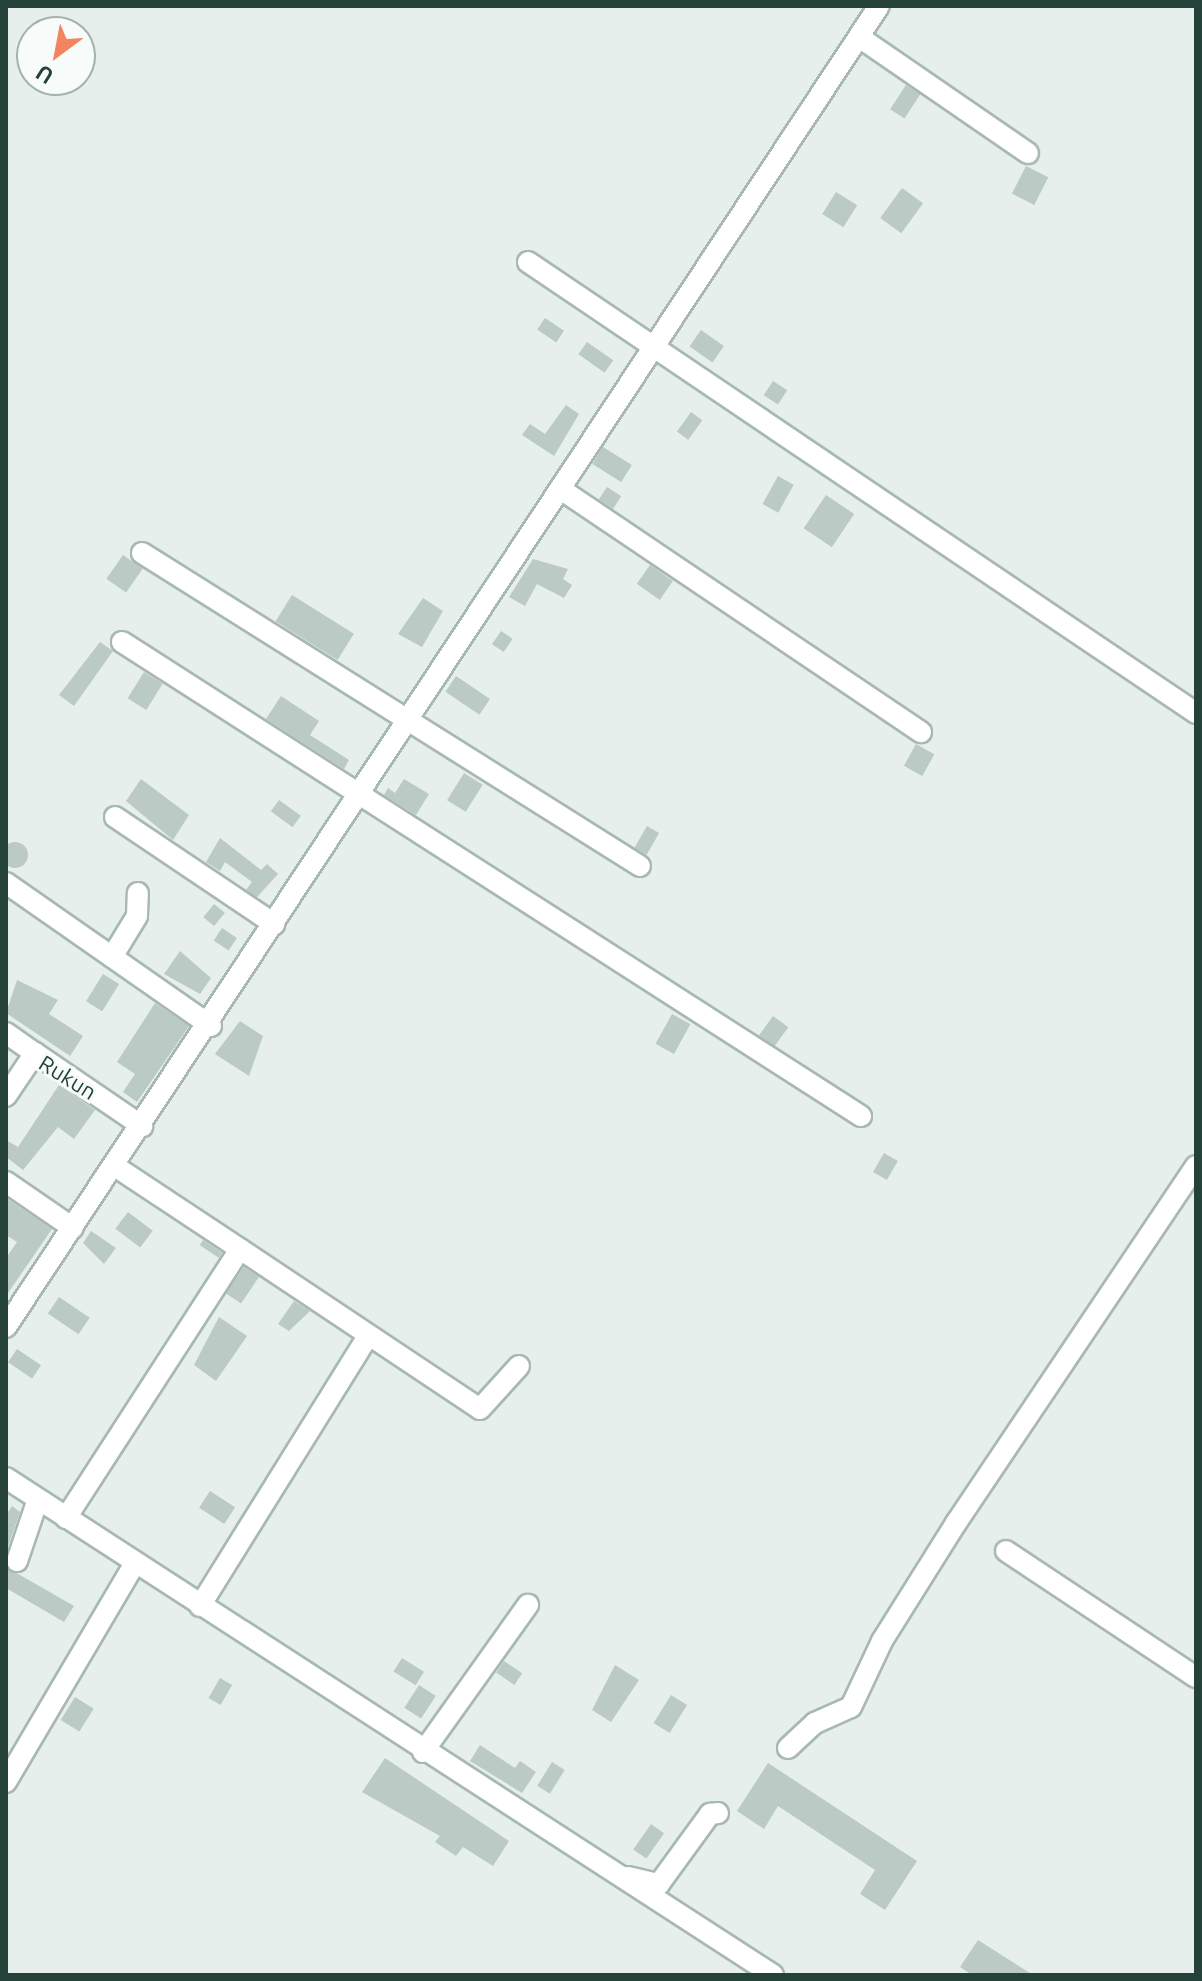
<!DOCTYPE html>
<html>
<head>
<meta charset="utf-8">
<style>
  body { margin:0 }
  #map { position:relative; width:1202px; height:1981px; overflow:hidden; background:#e6efeb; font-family:Ubuntu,sans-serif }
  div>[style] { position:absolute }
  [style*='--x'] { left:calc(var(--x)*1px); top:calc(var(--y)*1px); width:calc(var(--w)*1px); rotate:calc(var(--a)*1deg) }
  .building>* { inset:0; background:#bbcac4; transform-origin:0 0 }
  .round { border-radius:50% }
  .roads { filter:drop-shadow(2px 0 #a8b8b2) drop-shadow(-2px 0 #a8b8b2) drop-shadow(0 2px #a8b8b2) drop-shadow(0 -2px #a8b8b2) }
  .minor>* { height:20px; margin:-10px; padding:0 10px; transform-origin:10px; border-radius:10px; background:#fff }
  span { translate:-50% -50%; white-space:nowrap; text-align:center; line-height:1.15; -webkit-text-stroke:6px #f7fbf9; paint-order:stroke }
  .street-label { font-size:22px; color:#24423a }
  .frame { position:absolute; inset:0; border:8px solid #24423a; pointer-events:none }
  .north { position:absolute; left:16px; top:16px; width:80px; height:80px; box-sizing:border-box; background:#f7fbf9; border:2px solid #a3b1ad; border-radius:50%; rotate:212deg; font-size:22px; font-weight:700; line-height:32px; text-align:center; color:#24423a }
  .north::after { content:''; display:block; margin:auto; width:28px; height:36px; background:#f4845f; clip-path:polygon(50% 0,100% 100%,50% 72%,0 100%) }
</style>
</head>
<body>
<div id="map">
  <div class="building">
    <div style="left:906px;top:85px;width:17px;height:29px;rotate:33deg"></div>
    <div style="left:1026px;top:166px;width:25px;height:31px;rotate:27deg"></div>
    <div style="left:902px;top:188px;width:26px;height:37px;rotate:36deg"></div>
    <div style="left:836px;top:192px;width:25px;height:26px;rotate:32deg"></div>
    <div style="left:545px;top:318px;width:23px;height:14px;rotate:34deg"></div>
    <div style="left:701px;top:330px;width:28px;height:20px;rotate:35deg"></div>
    <div style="left:587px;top:342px;width:32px;height:15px;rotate:35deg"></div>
    <div style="left:773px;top:381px;width:17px;height:17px;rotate:33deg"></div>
    <div style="clip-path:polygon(566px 405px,579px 414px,554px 456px,522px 435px,530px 424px,545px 434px)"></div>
    <div style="left:691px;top:412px;width:14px;height:24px;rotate:36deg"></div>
    <div style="left:603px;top:447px;width:34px;height:20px;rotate:32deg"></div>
    <div style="left:778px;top:476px;width:18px;height:32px;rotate:29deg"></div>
    <div style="left:607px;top:487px;width:17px;height:15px;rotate:33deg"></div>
    <div style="left:826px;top:495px;width:34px;height:40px;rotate:34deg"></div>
    <div style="left:123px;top:555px;width:24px;height:29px;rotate:35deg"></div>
    <div style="clip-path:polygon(533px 559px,568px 569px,563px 579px,572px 585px,564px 598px,537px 584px,525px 606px,509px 597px)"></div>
    <div style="left:650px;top:565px;width:28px;height:23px;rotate:35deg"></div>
    <div style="left:292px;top:595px;width:73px;height:31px;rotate:32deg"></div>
    <div style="clip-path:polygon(423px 598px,443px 611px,422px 647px,398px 634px)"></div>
    <div style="left:501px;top:631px;width:14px;height:16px;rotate:34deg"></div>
    <div style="clip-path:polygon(100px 642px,113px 651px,74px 706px,59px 695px)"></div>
    <div style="left:144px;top:672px;width:22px;height:31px;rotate:32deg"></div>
    <div style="left:456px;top:676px;width:41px;height:19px;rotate:34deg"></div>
    <div style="clip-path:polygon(281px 696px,319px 721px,310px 735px,349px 760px,344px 769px,266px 719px)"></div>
    <div style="left:916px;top:744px;width:21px;height:25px;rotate:29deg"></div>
    <div style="left:464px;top:773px;width:22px;height:32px;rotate:32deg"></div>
    <div style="clip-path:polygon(141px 779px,189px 815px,173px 840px,126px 801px)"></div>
    <div style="clip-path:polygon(404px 779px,429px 794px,416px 815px,384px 795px,388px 788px,395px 793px)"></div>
    <div style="left:279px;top:800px;width:27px;height:14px;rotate:36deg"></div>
    <div style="left:647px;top:826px;width:14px;height:25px;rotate:30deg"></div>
    <div style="clip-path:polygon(220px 838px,261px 870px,267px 864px,278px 874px,257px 897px,246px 890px,252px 882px,225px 862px,220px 871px,206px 862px)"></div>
    <div class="round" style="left:2px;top:842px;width:26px;height:26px"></div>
    <div style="left:214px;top:904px;width:14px;height:17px;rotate:39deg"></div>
    <div style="left:222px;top:928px;width:18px;height:15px;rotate:34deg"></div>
    <div style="clip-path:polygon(180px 951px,211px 978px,200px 994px,164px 974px)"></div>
    <div style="left:103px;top:974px;width:19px;height:32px;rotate:32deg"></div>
    <div style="clip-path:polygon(17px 980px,58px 1000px,49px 1014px,83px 1036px,70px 1056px,6px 1013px)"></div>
    <div style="clip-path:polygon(155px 1003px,189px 1026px,137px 1102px,123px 1092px,135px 1074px,117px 1062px)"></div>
    <div style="left:672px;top:1014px;width:21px;height:34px;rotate:29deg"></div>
    <div style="left:773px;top:1016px;width:19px;height:24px;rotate:36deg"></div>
    <div style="clip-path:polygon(240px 1021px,263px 1036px,249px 1076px,215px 1054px)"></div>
    <div style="clip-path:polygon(59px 1085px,95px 1110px,74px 1139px,58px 1127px,23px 1170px,6px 1157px,6px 1140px,18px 1147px)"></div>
    <div style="left:884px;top:1153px;width:16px;height:22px;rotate:30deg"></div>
    <div style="clip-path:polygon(6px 1198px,52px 1229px,6px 1296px,6px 1258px,17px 1242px,6px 1235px)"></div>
    <div style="left:128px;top:1212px;width:31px;height:21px;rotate:37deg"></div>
    <div style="clip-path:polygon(91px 1231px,116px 1248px,104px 1264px,83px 1243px)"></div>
    <div style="left:203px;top:1240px;width:23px;height:6px;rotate:34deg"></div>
    <div style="left:244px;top:1267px;width:18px;height:32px;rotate:34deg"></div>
    <div style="left:59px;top:1297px;width:37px;height:20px;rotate:34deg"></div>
    <div style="clip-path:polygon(294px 1301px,310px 1311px,289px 1331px,278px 1324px)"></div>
    <div style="clip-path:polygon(219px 1317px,247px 1336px,216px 1381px,194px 1365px)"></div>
    <div style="left:17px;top:1349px;width:29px;height:16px;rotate:34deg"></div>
    <div style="left:210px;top:1491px;width:30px;height:20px;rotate:33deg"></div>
    <div style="clip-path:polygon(12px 1506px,20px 1512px,6px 1552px,6px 1515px)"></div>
    <div style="clip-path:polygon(6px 1567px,74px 1606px,64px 1622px,6px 1588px)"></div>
    <div style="left:402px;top:1658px;width:26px;height:16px;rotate:32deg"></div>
    <div style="left:504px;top:1661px;width:22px;height:14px;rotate:34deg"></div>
    <div style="clip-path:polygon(615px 1665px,639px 1680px,611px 1722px,592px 1710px)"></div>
    <div style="left:220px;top:1678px;width:14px;height:23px;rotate:30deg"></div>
    <div style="left:419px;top:1685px;width:20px;height:27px;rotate:33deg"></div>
    <div style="left:671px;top:1695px;width:19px;height:33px;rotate:32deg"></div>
    <div style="left:75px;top:1697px;width:22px;height:27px;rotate:32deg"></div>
    <div style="clip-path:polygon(480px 1745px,515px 1768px,520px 1761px,536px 1772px,522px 1793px,470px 1761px)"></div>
    <div style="clip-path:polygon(385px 1758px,509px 1841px,493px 1866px,463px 1847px,456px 1856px,435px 1842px,440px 1836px,362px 1792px)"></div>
    <div style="left:552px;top:1762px;width:15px;height:28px;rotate:32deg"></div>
    <div style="clip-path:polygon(768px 1763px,917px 1861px,885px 1910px,860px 1894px,875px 1870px,778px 1806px,764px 1829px,737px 1811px)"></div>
    <div style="left:651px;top:1824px;width:16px;height:31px;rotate:35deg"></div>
    <div style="clip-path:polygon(978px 1940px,1033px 1975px,972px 1975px,960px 1967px)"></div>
  </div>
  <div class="roads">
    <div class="minor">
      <div style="--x:859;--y:37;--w:205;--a:34.5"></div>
      <div style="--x:528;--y:262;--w:806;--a:34.03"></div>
      <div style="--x:562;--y:490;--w:433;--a:34"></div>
      <div style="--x:142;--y:553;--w:588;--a:32.15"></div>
      <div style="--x:122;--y:642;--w:878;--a:32.68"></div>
      <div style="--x:115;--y:817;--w:192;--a:33.9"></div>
      <div style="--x:6;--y:883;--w:250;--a:34.9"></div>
      <div style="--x:112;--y:957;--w:48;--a:-58.6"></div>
      <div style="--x:137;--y:916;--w:23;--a:-88"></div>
      <div style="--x:6;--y:1033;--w:35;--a:35"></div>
      <div style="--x:6;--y:1096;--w:52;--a:-56"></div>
      <div style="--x:35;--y:1053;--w:130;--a:34.3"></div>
      <div style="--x:6;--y:1182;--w:81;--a:34.5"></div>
      <div style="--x:240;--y:1249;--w:288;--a:33.7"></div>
      <div style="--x:480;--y:1409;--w:58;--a:-47.8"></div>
      <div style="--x:6;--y:1327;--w:1583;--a:-56.54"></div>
      <div style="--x:6;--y:1478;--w:914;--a:32.94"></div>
      <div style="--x:66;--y:1518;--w:320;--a:-57.1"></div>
      <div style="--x:240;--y:1249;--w:149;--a:-146.5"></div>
      <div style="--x:1006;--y:1551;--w:228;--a:33.6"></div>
      <div style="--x:17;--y:1561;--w:65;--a:-71.3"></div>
      <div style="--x:200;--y:1606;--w:318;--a:-58.1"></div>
      <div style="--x:788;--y:1748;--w:37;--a:-43"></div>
      <div style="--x:815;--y:1723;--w:39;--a:-24"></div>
      <div style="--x:851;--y:1707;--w:73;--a:-64.8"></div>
      <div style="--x:882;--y:1641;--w:139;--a:-57.9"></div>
      <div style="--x:956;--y:1523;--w:430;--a:-56.1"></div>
      <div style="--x:423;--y:1752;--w:181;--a:-54.5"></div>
      <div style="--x:6;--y:1782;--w:254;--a:-59.5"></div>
      <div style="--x:628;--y:1877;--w:32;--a:13"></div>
      <div style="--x:659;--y:1884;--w:87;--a:-53.9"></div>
      <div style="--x:710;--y:1814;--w:8;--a:-7"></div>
    </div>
  </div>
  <div class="street-label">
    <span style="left:68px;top:1077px;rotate:32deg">Rukun</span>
  </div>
  <div class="frame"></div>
  <div class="north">U</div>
</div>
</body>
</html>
